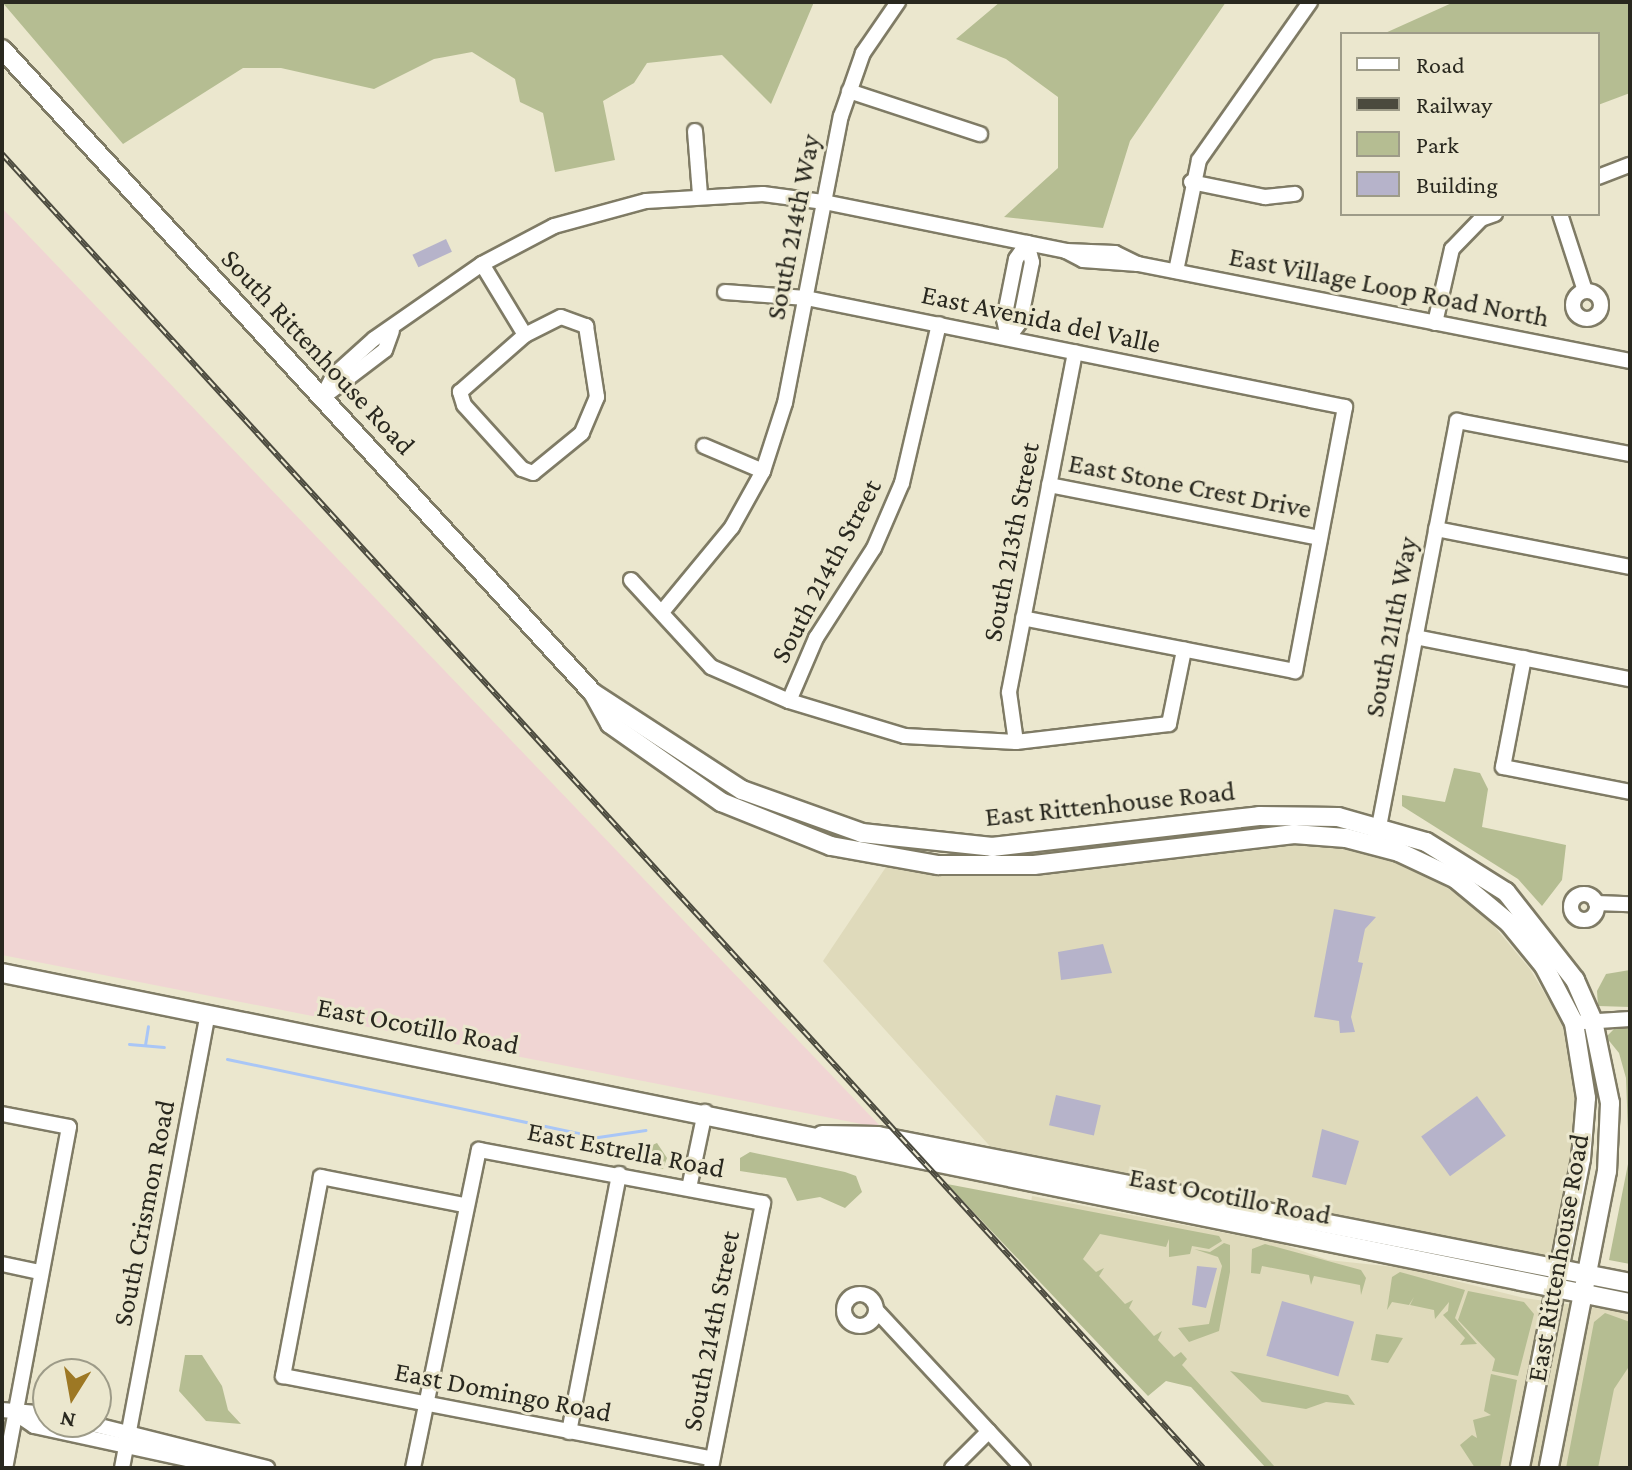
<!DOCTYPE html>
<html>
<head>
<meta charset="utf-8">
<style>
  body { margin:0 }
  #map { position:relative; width:1632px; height:1470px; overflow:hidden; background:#ebe7ce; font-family:"Crimson Pro",serif }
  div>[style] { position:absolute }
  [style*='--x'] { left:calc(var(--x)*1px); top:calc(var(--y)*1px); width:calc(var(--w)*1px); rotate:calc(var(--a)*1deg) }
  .built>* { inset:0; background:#dfdabb }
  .industrial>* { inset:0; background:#f0d5d3 }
  .green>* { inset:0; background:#b5bd92 }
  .stream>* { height:3px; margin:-1.5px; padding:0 1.5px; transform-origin:1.5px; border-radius:1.5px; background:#a9c6f6 }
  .building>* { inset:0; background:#b6b3ca; transform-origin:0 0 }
  .roads { filter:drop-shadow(2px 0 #7f7b65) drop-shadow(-2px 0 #7f7b65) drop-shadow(0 2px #7f7b65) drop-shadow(0 -2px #7f7b65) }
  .minor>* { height:14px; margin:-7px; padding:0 7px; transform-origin:7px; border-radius:7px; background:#fff }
  .minor>.ring { margin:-7px; padding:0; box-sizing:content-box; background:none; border:14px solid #fff; border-radius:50% }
  .major>* { height:18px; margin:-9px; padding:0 9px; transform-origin:9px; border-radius:9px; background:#fff }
  .rail>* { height:6px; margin-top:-3px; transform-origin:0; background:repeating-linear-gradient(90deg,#ebe7ce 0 9px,#4b4a3e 0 18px); box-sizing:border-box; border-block:2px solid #4b4a3e }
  span { translate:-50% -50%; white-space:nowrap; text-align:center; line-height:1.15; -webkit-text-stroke:6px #ebe7ce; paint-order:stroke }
  .street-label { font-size:28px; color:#29281f }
  .frame { position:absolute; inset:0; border:4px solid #29281f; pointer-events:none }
  .legend { position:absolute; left:1340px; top:32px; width:260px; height:184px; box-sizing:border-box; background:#ebe7ce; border:2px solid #9d9b88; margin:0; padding:10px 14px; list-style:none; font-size:24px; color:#29281f }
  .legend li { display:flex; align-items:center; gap:16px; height:40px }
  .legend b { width:40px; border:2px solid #9d9b88 }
  .north { position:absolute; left:32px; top:1358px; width:80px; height:80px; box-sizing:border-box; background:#ebe7ce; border:2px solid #9d9b88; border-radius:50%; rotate:191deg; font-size:22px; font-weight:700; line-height:32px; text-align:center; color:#29281f }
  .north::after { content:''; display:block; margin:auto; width:28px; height:36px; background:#9d7824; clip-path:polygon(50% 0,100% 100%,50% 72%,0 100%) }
</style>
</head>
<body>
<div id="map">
  <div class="built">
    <div style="clip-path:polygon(1293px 843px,1344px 846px,1412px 866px,1479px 908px,1530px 969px,1564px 1026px,1580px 1098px,1553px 1261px,997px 1154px,823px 961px,886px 867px,1034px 875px)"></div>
    <div style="clip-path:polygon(1032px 1196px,1282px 1244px,1328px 1260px,1404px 1268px,1524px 1298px,1630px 1313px,1630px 1468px,1276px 1468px,1031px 1203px)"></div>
  </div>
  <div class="industrial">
    <div style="clip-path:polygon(2px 208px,882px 1128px,2px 955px)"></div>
  </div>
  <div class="green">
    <div style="clip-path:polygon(2px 2px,814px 2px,771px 104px,722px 55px,647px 63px,634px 83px,603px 101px,615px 160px,555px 172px,543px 113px,520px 102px,515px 79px,472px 52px,434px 59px,374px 89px,281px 68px,243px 68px,123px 144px)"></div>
    <div style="clip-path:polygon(1000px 2px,1226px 2px,1130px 141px,1103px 228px,1004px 217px,1058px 168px,1058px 97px,1006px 59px,956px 39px)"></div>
    <div style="clip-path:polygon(1454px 2px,1630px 2px,1630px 93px,1598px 105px,1598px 34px,1383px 34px)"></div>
    <div style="clip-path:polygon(1454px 768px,1480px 773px,1488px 789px,1482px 827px,1566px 845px,1562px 880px,1542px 906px,1518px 879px,1402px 806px,1402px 795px,1445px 802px)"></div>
    <div style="clip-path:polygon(1630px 970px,1630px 1007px,1598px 1006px,1597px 991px,1606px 974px)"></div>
    <div style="clip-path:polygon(1615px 1028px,1630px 1028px,1630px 1264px,1609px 1260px,1629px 1159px,1626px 1078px,1619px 1053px,1606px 1037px)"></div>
    <div style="clip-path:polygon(657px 1143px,667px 1158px,663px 1169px,634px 1162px,636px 1152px)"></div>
    <div style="clip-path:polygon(750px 1152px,845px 1172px,856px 1176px,862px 1192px,845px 1208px,820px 1197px,797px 1201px,786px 1178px,740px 1171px,740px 1158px)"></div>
    <div style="clip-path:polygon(947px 1184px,1219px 1236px,1222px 1241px,1209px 1249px,1192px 1246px,1190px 1254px,1169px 1257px,1169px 1239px,1166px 1247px,1100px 1234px,1083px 1259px,1096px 1272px,1104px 1268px,1099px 1276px,1125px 1304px,1133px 1300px,1129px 1308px,1154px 1336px,1162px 1331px,1158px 1340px,1174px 1357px,1181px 1352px,1187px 1359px,1182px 1365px,1276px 1468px,1266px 1468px,1191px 1387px,1166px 1381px,1148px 1396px)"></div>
    <div style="clip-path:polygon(1224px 1243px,1230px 1245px,1230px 1272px,1219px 1331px,1189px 1342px,1178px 1328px,1209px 1324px,1222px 1266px,1218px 1257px,1194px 1249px,1210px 1252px)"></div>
    <div style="clip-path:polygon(1265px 1244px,1361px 1270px,1366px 1278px,1361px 1295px,1360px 1285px,1314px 1276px,1311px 1285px,1309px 1275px,1262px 1266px,1260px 1274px,1251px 1273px,1252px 1249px)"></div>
    <div style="clip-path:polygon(1400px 1272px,1465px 1290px,1455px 1318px,1477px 1344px,1460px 1345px,1465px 1338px,1443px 1315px,1448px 1311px,1449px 1302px,1435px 1319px,1434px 1310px,1410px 1305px,1414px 1297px,1409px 1305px,1392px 1302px,1387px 1310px,1392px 1277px)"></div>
    <div style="clip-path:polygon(1468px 1291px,1524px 1302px,1534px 1314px,1518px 1376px,1492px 1371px,1495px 1359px,1458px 1320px)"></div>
    <div style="clip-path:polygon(1605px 1313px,1630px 1322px,1630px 1365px,1614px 1389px,1598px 1468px,1566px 1468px,1594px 1322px)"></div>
    <div style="clip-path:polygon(1376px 1334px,1403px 1338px,1388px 1363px,1371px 1360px)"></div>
    <div style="clip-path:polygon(185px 1355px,202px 1355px,222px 1386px,228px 1410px,241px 1424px,206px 1421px,179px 1391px)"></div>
    <div style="clip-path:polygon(1230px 1371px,1348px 1395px,1355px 1405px,1326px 1402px,1306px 1409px,1262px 1402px)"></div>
    <div style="clip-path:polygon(1491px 1374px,1517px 1380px,1500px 1468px,1475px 1468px,1460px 1445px,1472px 1435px,1477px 1438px,1473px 1420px,1491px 1415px,1484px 1411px)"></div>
  </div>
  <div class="stream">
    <div style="--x:129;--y:1044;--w:35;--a:5"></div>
    <div style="--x:145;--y:1045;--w:19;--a:-81"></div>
    <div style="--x:227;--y:1059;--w:379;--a:11.9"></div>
    <div style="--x:598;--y:1137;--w:48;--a:-8.5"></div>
  </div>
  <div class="building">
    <div style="left:446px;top:239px;width:14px;height:37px;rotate:65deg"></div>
    <div style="clip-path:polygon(1334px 909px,1376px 917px,1365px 929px,1358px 962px,1363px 963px,1351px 1017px,1355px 1032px,1340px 1033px,1339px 1021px,1314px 1017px)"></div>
    <div style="clip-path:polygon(1103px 944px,1112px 973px,1061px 980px,1058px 952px)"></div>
    <div style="left:1056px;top:1095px;width:46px;height:31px;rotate:13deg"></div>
    <div style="left:1477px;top:1096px;width:49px;height:69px;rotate:54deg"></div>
    <div style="clip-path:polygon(1322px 1129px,1359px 1141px,1346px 1185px,1312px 1177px)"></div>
    <div style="clip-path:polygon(1197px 1266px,1217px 1268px,1206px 1308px,1192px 1305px)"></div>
    <div style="left:1282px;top:1301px;width:75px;height:57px;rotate:16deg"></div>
  </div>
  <div class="roads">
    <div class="minor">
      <div style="--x:849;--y:91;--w:138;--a:18.2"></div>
      <div style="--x:695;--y:131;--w:64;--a:85.5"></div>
      <div style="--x:1598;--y:177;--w:34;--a:-21"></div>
      <div style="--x:1191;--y:182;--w:76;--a:11.5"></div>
      <div style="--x:1265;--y:197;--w:30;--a:-6"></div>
      <div style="--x:1560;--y:214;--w:81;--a:72"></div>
      <div style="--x:1066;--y:251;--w:49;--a:2.3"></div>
      <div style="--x:1115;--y:253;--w:25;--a:26"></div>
      <div style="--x:1138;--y:264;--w:501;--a:11.15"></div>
      <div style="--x:482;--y:264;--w:83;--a:58.8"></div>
      <div style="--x:1176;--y:271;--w:113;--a:-78.3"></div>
      <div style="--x:1199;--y:160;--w:193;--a:-54.9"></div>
      <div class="ring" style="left:1573px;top:291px;width:14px;height:14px"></div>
      <div style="--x:725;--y:292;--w:81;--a:4.2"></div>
      <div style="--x:806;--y:298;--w:550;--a:11.43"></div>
      <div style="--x:1345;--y:407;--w:269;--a:100.7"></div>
      <div style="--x:1295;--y:671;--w:277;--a:-169"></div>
      <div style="--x:561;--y:317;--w:27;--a:20"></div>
      <div style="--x:586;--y:326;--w:72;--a:81.2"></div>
      <div style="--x:597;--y:397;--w:39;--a:113"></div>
      <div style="--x:582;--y:433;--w:63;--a:140.8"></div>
      <div style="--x:533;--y:473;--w:12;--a:-160"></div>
      <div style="--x:522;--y:469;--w:86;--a:-132.2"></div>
      <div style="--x:464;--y:405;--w:14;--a:-107"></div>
      <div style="--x:460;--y:392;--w:86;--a:-41.2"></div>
      <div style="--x:525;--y:335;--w:40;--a:-26.6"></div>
      <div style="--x:1435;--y:323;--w:76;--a:-77.1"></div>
      <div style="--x:1452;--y:249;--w:42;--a:-46"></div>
      <div style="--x:1481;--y:219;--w:15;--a:-20"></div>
      <div style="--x:1008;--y:338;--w:20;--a:-53"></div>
      <div style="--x:1020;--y:322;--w:61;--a:-78.7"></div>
      <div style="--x:1032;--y:262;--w:20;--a:-105"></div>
      <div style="--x:1008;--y:338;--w:19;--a:-102"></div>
      <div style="--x:1004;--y:319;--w:61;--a:-78.7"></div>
      <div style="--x:1016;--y:259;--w:19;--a:-55"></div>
      <div style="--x:322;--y:398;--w:25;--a:-63"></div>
      <div style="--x:333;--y:376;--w:55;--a:-42.1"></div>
      <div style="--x:374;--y:339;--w:131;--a:-34.8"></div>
      <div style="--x:482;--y:264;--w:81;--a:-27.8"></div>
      <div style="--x:554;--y:226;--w:95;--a:-15.2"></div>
      <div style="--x:646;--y:201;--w:117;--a:-3.4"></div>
      <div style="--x:763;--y:194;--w:62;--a:7.5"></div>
      <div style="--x:824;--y:202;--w:247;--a:11.4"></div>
      <div style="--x:1066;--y:251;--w:19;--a:28"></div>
      <div style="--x:1083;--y:260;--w:55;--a:4.2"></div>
      <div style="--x:322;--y:398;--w:79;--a:-37.3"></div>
      <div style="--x:385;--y:350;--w:20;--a:-70"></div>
      <div style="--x:704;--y:446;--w:64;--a:23"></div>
      <div style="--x:1049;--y:485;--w:276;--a:11.1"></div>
      <div style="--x:1436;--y:529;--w:198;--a:11.1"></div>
      <div style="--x:631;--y:580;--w:118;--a:47.4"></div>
      <div style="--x:711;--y:667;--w:85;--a:23.6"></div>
      <div style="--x:789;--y:701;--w:121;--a:16.8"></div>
      <div style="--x:905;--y:736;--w:111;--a:3.1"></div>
      <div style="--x:1016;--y:742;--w:154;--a:-6.7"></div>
      <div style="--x:1169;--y:724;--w:76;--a:-78.5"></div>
      <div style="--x:662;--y:612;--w:110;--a:-50.5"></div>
      <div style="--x:732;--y:527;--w:64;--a:-61"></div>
      <div style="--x:763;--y:471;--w:71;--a:-72.1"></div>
      <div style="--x:785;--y:403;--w:292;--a:-79"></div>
      <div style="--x:841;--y:116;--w:67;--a:-70.8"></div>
      <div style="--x:863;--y:53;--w:62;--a:-55.5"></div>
      <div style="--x:1415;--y:637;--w:219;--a:11.1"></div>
      <div style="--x:1524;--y:658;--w:111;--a:100.9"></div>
      <div style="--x:1503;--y:767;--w:129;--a:11.1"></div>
      <div style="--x:789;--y:701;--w:69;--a:-66.8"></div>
      <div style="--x:816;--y:638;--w:107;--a:-57.2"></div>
      <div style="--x:874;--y:548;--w:71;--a:-66.7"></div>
      <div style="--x:902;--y:483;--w:163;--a:-76.9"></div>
      <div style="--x:1016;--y:742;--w:50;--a:-98"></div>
      <div style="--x:1009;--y:692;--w:346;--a:-79"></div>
      <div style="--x:1377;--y:837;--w:424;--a:-79.1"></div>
      <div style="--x:1457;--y:421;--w:176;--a:10.8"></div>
      <div class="ring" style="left:1571px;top:894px;width:12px;height:12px"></div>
      <div style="--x:1596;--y:903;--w:34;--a:2"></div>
      <div style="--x:1583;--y:1022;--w:47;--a:-3.7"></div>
      <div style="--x:2;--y:1114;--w:68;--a:11"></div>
      <div style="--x:69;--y:1127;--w:347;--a:100.6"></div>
      <div style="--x:689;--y:1188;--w:78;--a:-78.1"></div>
      <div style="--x:464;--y:1205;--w:146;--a:-168.9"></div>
      <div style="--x:321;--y:1177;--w:203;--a:100.8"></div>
      <div style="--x:283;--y:1376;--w:437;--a:10.9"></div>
      <div style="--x:2;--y:1264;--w:40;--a:12"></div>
      <div class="ring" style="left:844px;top:1294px;width:18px;height:18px"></div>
      <div style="--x:876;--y:1310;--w:216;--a:47.1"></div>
      <div style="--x:2;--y:1410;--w:46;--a:5"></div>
      <div style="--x:15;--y:1413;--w:23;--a:34"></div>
      <div style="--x:34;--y:1426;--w:198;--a:12.2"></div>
      <div style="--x:84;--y:1422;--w:189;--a:14.1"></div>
      <div style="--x:569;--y:1432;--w:263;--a:-79"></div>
      <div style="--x:122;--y:1468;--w:462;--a:-79.3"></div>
      <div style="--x:413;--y:1468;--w:325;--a:-78.3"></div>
      <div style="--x:479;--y:1150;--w:289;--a:10.6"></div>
      <div style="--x:763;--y:1203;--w:270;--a:101.1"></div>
      <div style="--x:952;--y:1468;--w:52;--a:-45"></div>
    </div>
    <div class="major">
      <div style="--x:2;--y:49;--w:874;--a:47.46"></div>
      <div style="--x:593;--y:693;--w:35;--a:61"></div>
      <div style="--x:610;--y:724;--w:136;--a:35.1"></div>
      <div style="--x:721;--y:802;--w:118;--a:21.8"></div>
      <div style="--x:831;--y:846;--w:109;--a:10.1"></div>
      <div style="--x:938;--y:865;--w:96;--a:0"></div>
      <div style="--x:1034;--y:865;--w:262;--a:-6.8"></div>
      <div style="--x:1294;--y:834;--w:52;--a:4.4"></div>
      <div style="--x:1346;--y:838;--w:55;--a:14.8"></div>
      <div style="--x:1399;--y:852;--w:63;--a:25.3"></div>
      <div style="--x:1456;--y:879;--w:69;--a:39.7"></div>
      <div style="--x:1509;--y:923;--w:55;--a:50.9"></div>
      <div style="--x:1544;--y:966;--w:64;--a:62.2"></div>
      <div style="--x:1574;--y:1023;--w:76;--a:80.9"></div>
      <div style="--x:1586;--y:1098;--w:61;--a:94.7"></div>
      <div style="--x:1581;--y:1159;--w:315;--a:101.2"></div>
      <div style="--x:593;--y:693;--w:178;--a:33.1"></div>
      <div style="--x:742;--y:790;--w:127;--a:19.7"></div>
      <div style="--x:862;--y:833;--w:131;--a:6.1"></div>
      <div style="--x:992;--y:847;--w:269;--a:-6.6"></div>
      <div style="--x:1259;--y:816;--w:79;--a:0.7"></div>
      <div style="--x:1338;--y:817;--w:91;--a:15.9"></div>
      <div style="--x:1426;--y:842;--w:94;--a:32"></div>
      <div style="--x:1506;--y:892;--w:112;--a:51.9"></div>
      <div style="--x:1575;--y:980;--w:45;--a:66.3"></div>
      <div style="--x:1593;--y:1021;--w:84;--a:78.3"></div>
      <div style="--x:1610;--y:1103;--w:68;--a:92.5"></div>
      <div style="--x:1607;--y:1171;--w:303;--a:101.1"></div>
      <div style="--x:2;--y:973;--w:1661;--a:11.46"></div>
      <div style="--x:822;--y:1135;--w:56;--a:1"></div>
      <div style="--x:878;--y:1136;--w:766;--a:11.06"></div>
    </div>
  </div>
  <div class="rail">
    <div style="--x:2;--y:154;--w:1780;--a:47.57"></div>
  </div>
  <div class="street-label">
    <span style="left:793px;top:227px;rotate:-79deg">South 214th Way</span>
    <span style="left:1389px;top:287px;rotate:11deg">East Village Loop Road North</span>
    <span style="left:1041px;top:319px;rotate:12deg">East Avenida del Valle</span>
    <span style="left:318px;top:352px;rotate:47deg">South Rittenhouse Road</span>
    <span style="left:1190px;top:486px;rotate:11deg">East Stone Crest Drive</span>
    <span style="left:1011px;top:542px;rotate:-79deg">South 213th Street</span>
    <span style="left:826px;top:571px;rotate:-62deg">South 214th Street</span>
    <span style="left:1391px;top:627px;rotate:-79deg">South 211th Way</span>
    <span style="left:1110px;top:804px;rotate:-6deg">East Rittenhouse Road</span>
    <span style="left:418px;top:1026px;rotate:11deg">East Ocotillo Road</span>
    <span style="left:626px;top:1150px;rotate:11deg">East Estrella Road</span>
    <span style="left:1230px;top:1196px;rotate:11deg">East Ocotillo Road</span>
    <span style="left:144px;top:1213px;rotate:-79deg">South Crismon Road</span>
    <span style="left:1558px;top:1258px;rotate:-80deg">East Rittenhouse Road</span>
    <span style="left:711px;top:1331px;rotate:-79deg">South 214th Street</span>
    <span style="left:503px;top:1392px;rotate:11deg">East Domingo Road</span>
  </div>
  <div class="frame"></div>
  <ul class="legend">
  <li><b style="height:10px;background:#fff"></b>Road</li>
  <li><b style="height:10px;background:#4b4a3e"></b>Railway</li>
  <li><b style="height:22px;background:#b5bd92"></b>Park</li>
  <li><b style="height:22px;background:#b6b3ca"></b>Building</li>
  </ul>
  <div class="north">N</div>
</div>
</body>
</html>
